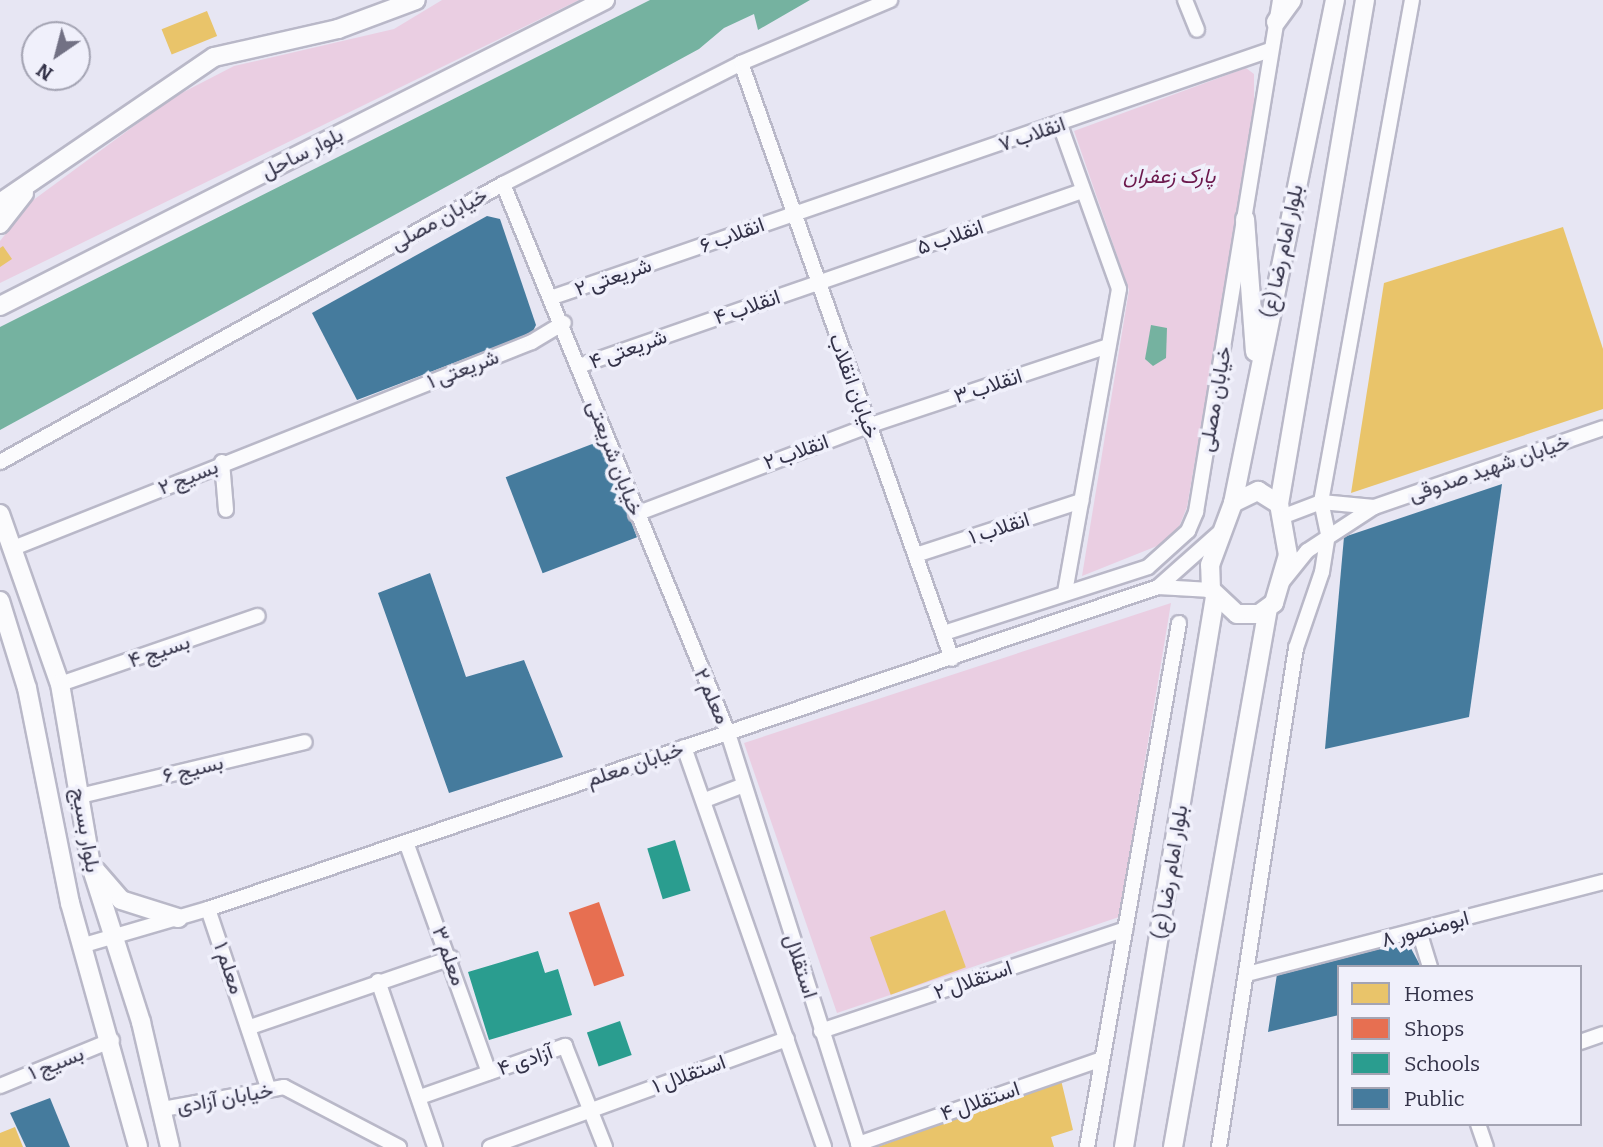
<!DOCTYPE html>
<html>
<head>
<meta charset="utf-8">
<style>
  body { margin:0 }
  #map { position:relative; width:1603px; height:1147px; overflow:hidden; background:#e7e6f3; font-family:Bitter,Vazirmatn,serif }
  div>[style] { position:absolute }
  [style*='--x'] { left:calc(var(--x)*1px); top:calc(var(--y)*1px); width:calc(var(--w)*1px); rotate:calc(var(--a)*1deg) }
  .green>* { inset:0; background:#eacee2 }
  .water>* { inset:0; background:#75b2a0 }
  .homes>* { inset:0; background:#e9c46a; transform-origin:0 0 }
  .shops>* { inset:0; background:#e76f51; transform-origin:0 0 }
  .schools>* { inset:0; background:#2a9d8f; transform-origin:0 0 }
  .public>* { inset:0; background:#457b9d; transform-origin:0 0 }
  .roads { filter:drop-shadow(2px 0 #b9b8c8) drop-shadow(-2px 0 #b9b8c8) drop-shadow(0 2px #b9b8c8) drop-shadow(0 -2px #b9b8c8) }
  .minor>* { height:14px; margin:-7px; padding:0 7px; transform-origin:7px; border-radius:7px; background:#fbfbfd }
  .major>* { height:18px; margin:-9px; padding:0 9px; transform-origin:9px; border-radius:9px; background:#fbfbfd }
  span { translate:-50% -50%; white-space:nowrap; text-align:center; line-height:1.15; -webkit-text-stroke:7px #f0f0fb; paint-order:stroke }
  .street-label { font-size:21px; color:#333248 }
  .park-label { font-size:21px; color:#6c194d; font-style:italic }
  .legend { position:absolute; left:1337px; top:965px; width:245px; height:161px; box-sizing:border-box; background:#f0f0fb; border:2px solid #a4a4b3; margin:0; padding:9px 12px; list-style:none; font-size:21px; color:#333248 }
  .legend li { display:flex; align-items:center; gap:14px; height:35px }
  .legend b { width:35px; border:2px solid #a4a4b3 }
  .north { position:absolute; left:21px; top:21px; width:70px; height:70px; box-sizing:border-box; background:#f0f0fb; border:2px solid #a4a4b3; border-radius:50%; rotate:215deg; font-size:19px; font-weight:700; line-height:28px; text-align:center; color:#333248 }
  .north::after { content:''; display:block; margin:auto; width:24px; height:32px; background:#727184; clip-path:polygon(50% 0,100% 100%,50% 72%,0 100%) }
</style>
</head>
<body>
<div id="map">
  <div class="green">
    <div style="clip-path:polygon(442px 0,579px 0,0 283px,0 241px,32px 201px,172px 98px,234px 66px,394px 29px)"></div>
    <div style="clip-path:polygon(1246px 68px,1254px 74px,1254px 118px,1187px 507px,1177px 532px,1162px 544px,1082px 576px,1129px 290px,1074px 131px)"></div>
    <div style="clip-path:polygon(1171px 603px,1119px 917px,837px 1013px,744px 743px)"></div>
  </div>
  <div class="water">
    <div style="clip-path:polygon(650px 0,810px 0,758px 30px,754px 14px,724px 28px,699px 49px,0 430px,0 327px)"></div>
    <div style="clip-path:polygon(1151px 325px,1167px 328px,1166px 358px,1153px 366px,1145px 359px)"></div>
  </div>
  <div class="homes">
    <div style="left:207px;top:11px;width:27px;height:49px;rotate:68deg"></div>
    <div style="clip-path:polygon(1563px 227px,1603px 349px,1603px 409px,1351px 493px,1384px 283px)"></div>
    <div style="clip-path:polygon(3px 246px,12px 259px,0 267px,0 248px)"></div>
    <div style="left:945px;top:910px;width:61px;height:80px;rotate:70deg"></div>
    <div style="clip-path:polygon(1061px 1080px,1073px 1130px,1051px 1137px,1054px 1147px,877px 1147px)"></div>
    <div style="clip-path:polygon(15px 1127px,23px 1147px,0 1147px,0 1133px)"></div>
  </div>
  <div class="shops">
    <div style="left:599px;top:902px;width:78px;height:32px;rotate:71deg"></div>
  </div>
  <div class="schools">
    <div style="left:675px;top:840px;width:53px;height:29px;rotate:73deg"></div>
    <div style="clip-path:polygon(538px 951px,545px 973px,558px 969px,572px 1015px,489px 1040px,468px 972px)"></div>
    <div style="left:620px;top:1021px;width:36px;height:35px;rotate:71deg"></div>
  </div>
  <div class="public">
    <div style="clip-path:polygon(487px 216px,500px 219px,536px 325px,532px 333px,357px 400px,312px 313px)"></div>
    <div style="left:600px;top:441px;width:103px;height:101px;rotate:69deg"></div>
    <div style="clip-path:polygon(1502px 484px,1469px 717px,1325px 749px,1344px 537px)"></div>
    <div style="clip-path:polygon(430px 573px,466px 677px,524px 660px,563px 757px,449px 793px,378px 593px)"></div>
    <div style="clip-path:polygon(1407px 941px,1421px 967px,1339px 967px,1339px 1015px,1268px 1032px,1277px 974px)"></div>
    <div style="clip-path:polygon(50px 1098px,70px 1147px,26px 1147px,10px 1113px)"></div>
  </div>
  <div class="roads">
    <div class="minor">
      <div style="--x:1185;--y:0;--w:32;--a:68"></div>
      <div style="--x:741;--y:63;--w:632;--a:70.5"></div>
      <div style="--x:1060;--y:125;--w:174;--a:70.2"></div>
      <div style="--x:1119;--y:289;--w:309;--a:100.1"></div>
      <div style="--x:503;--y:184;--w:593;--a:67.71"></div>
      <div style="--x:728;--y:733;--w:434;--a:72.4"></div>
      <div style="--x:553;--y:297;--w:758;--a:-19.01"></div>
      <div style="--x:579;--y:366;--w:533;--a:-19.18"></div>
      <div style="--x:0;--y:462;--w:575;--a:-28.93"></div>
      <div style="--x:503;--y:184;--w:267;--a:-26.9"></div>
      <div style="--x:741;--y:63;--w:162;--a:-22.9"></div>
      <div style="--x:222;--y:462;--w:48;--a:85.2"></div>
      <div style="--x:1374;--y:507;--w:242;--a:-19"></div>
      <div style="--x:636;--y:514;--w:248;--a:-20.8"></div>
      <div style="--x:868;--y:426;--w:253;--a:-18.4"></div>
      <div style="--x:16;--y:547;--w:555;--a:-21.67"></div>
      <div style="--x:532;--y:342;--w:37;--a:-31"></div>
      <div style="--x:916;--y:555;--w:174;--a:-18.1"></div>
      <div style="--x:1282;--y:582;--w:40;--a:-51"></div>
      <div style="--x:1307;--y:551;--w:80;--a:-33.3"></div>
      <div style="--x:1374;--y:507;--w:53;--a:-174.6"></div>
      <div style="--x:1321;--y:502;--w:40;--a:159"></div>
      <div style="--x:1158;--y:587;--w:53;--a:3.2"></div>
      <div style="--x:944;--y:633;--w:214;--a:-17.9"></div>
      <div style="--x:1148;--y:567;--w:54;--a:-42"></div>
      <div style="--x:1188;--y:531;--w:21;--a:-67"></div>
      <div style="--x:1196;--y:512;--w:519;--a:-80.68"></div>
      <div style="--x:60;--y:684;--w:209;--a:-19"></div>
      <div style="--x:684;--y:747;--w:424;--a:70.7"></div>
      <div style="--x:80;--y:796;--w:231;--a:-13.5"></div>
      <div style="--x:705;--y:800;--w:39;--a:-21"></div>
      <div style="--x:406;--y:842;--w:245;--a:70.2"></div>
      <div style="--x:208;--y:909;--w:188;--a:71.4"></div>
      <div style="--x:1419;--y:931;--w:38;--a:73"></div>
      <div style="--x:84;--y:945;--w:129;--a:-16.2"></div>
      <div style="--x:208;--y:909;--w:1003;--a:-18.72"></div>
      <div style="--x:1158;--y:587;--w:80;--a:-41.5"></div>
      <div style="--x:1247;--y:974;--w:368;--a:-14.5"></div>
      <div style="--x:378;--y:981;--w:176;--a:71"></div>
      <div style="--x:250;--y:1027;--w:213;--a:-18.9"></div>
      <div style="--x:821;--y:1031;--w:321;--a:-18.5"></div>
      <div style="--x:1580;--y:1042;--w:24;--a:-19"></div>
      <div style="--x:0;--y:1086;--w:121;--a:-22.3"></div>
      <div style="--x:420;--y:1097;--w:154;--a:-19.4"></div>
      <div style="--x:565;--y:1046;--w:109;--a:68.4"></div>
      <div style="--x:163;--y:1109;--w:123;--a:-10.3"></div>
      <div style="--x:284;--y:1087;--w:130;--a:27.6"></div>
      <div style="--x:1478;--y:1124;--w:24;--a:71"></div>
      <div style="--x:858;--y:1144;--w:258;--a:-19.2"></div>
      <div style="--x:490;--y:1147;--w:316;--a:-20"></div>
      <div style="--x:1087;--y:1147;--w:532;--a:-80.04"></div>
      <div style="--x:1219;--y:1147;--w:505;--a:-81.23"></div>
      <div style="--x:1296;--y:648;--w:80;--a:-71.1"></div>
      <div style="--x:1322;--y:572;--w:38;--a:-81"></div>
      <div style="--x:1328;--y:534;--w:33;--a:-102"></div>
      <div style="--x:1321;--y:502;--w:510;--a:-79.73"></div>
    </div>
    <div class="major">
      <div style="--x:1276;--y:22;--w:27;--a:-54"></div>
      <div style="--x:0;--y:203;--w:259;--a:-34.3"></div>
      <div style="--x:214;--y:57;--w:127;--a:-12.7"></div>
      <div style="--x:338;--y:29;--w:83;--a:-20.4"></div>
      <div style="--x:1245;--y:219;--w:133;--a:85.7"></div>
      <div style="--x:0;--y:224;--w:39;--a:-52"></div>
      <div style="--x:0;--y:306;--w:678;--a:-26.83"></div>
      <div style="--x:1258;--y:491;--w:25;--a:32"></div>
      <div style="--x:1279;--y:504;--w:52;--a:80"></div>
      <div style="--x:1288;--y:555;--w:50;--a:106.3"></div>
      <div style="--x:1274;--y:603;--w:19;--a:144"></div>
      <div style="--x:1259;--y:614;--w:22;--a:180"></div>
      <div style="--x:1237;--y:614;--w:35;--a:-137"></div>
      <div style="--x:1211;--y:590;--w:25;--a:-92"></div>
      <div style="--x:1210;--y:565;--w:66;--a:-69.6"></div>
      <div style="--x:1233;--y:503;--w:28;--a:-26"></div>
      <div style="--x:1233;--y:503;--w:513;--a:-78.54"></div>
      <div style="--x:1279;--y:504;--w:511;--a:-80.32"></div>
      <div style="--x:0;--y:514;--w:180;--a:70.6"></div>
      <div style="--x:60;--y:684;--w:185;--a:80.3"></div>
      <div style="--x:91;--y:866;--w:164;--a:72.2"></div>
      <div style="--x:141;--y:1022;--w:128;--a:76.9"></div>
      <div style="--x:0;--y:601;--w:91;--a:72.8"></div>
      <div style="--x:27;--y:688;--w:219;--a:78.7"></div>
      <div style="--x:70;--y:903;--w:253;--a:74.4"></div>
      <div style="--x:96;--y:871;--w:38;--a:49"></div>
      <div style="--x:121;--y:900;--w:60;--a:17.5"></div>
      <div style="--x:1124;--y:1147;--w:557;--a:-80.61"></div>
      <div style="--x:1173;--y:1147;--w:547;--a:-80"></div>
    </div>
  </div>
  <div class="street-label">
    <span style="left:1032px;top:134px;rotate:-19deg">انقلاب ۷</span>
    <span style="left:302px;top:153px;rotate:-27deg">بلوار ساحل</span>
    <span style="left:439px;top:219px;rotate:-29deg">خیابان مصلی</span>
    <span style="left:732px;top:235px;rotate:-20deg">انقلاب ۶</span>
    <span style="left:950px;top:237px;rotate:-19deg">انقلاب ۵</span>
    <span style="left:1282px;top:251px;rotate:-78deg">بلوار امام رضا (ع)</span>
    <span style="left:613px;top:277px;rotate:-19deg">شریعتی ۲</span>
    <span style="left:747px;top:307px;rotate:-19deg">انقلاب ۴</span>
    <span style="left:628px;top:349px;rotate:-20deg">شریعتی ۴</span>
    <span style="left:463px;top:369px;rotate:-21deg">شریعتی ۱</span>
    <span style="left:854px;top:386px;rotate:70deg">خیابان انقلاب</span>
    <span style="left:988px;top:386px;rotate:-18deg">انقلاب ۳</span>
    <span style="left:1215px;top:399px;rotate:-80deg">خیابان مصلی</span>
    <span style="left:796px;top:452px;rotate:-20deg">انقلاب ۲</span>
    <span style="left:615px;top:458px;rotate:69deg">خیابان شریعتی</span>
    <span style="left:1489px;top:468px;rotate:-19deg">خیابان شهید صدوقی</span>
    <span style="left:188px;top:477px;rotate:-22deg">بسیج ۲</span>
    <span style="left:999px;top:528px;rotate:-18deg">انقلاب ۱</span>
    <span style="left:159px;top:651px;rotate:-19deg">بسیج ۴</span>
    <span style="left:712px;top:696px;rotate:66deg">معلم ۲</span>
    <span style="left:635px;top:764px;rotate:-19deg">خیابان معلم</span>
    <span style="left:193px;top:769px;rotate:-14deg">بسیج ۶</span>
    <span style="left:86px;top:830px;rotate:80deg">بلوار بسیج</span>
    <span style="left:1170px;top:872px;rotate:-81deg">بلوار امام رضا (ع)</span>
    <span style="left:1425px;top:929px;rotate:-15deg">ابومنصور ۸</span>
    <span style="left:449px;top:956px;rotate:70deg">معلم ۳</span>
    <span style="left:801px;top:966px;rotate:72deg">استقلال</span>
    <span style="left:229px;top:968px;rotate:71deg">معلم ۱</span>
    <span style="left:973px;top:980px;rotate:-19deg">استقلال ۲</span>
    <span style="left:525px;top:1060px;rotate:-19deg">آزادی ۴</span>
    <span style="left:56px;top:1063px;rotate:-22deg">بسیج ۱</span>
    <span style="left:689px;top:1074px;rotate:-20deg">استقلال ۱</span>
    <span style="left:225px;top:1098px;rotate:-10deg">خیابان آزادی</span>
    <span style="left:980px;top:1101px;rotate:-19deg">استقلال ۴</span>
  </div>
  <div class="park-label">
    <span style="left:1169px;top:176px">پارک زعفران</span>
  </div>
  <ul class="legend">
  <li><b style="height:19px;background:#e9c46a"></b>Homes</li>
  <li><b style="height:19px;background:#e76f51"></b>Shops</li>
  <li><b style="height:19px;background:#2a9d8f"></b>Schools</li>
  <li><b style="height:19px;background:#457b9d"></b>Public</li>
  </ul>
  <div class="north">N</div>
</div>
</body>
</html>
